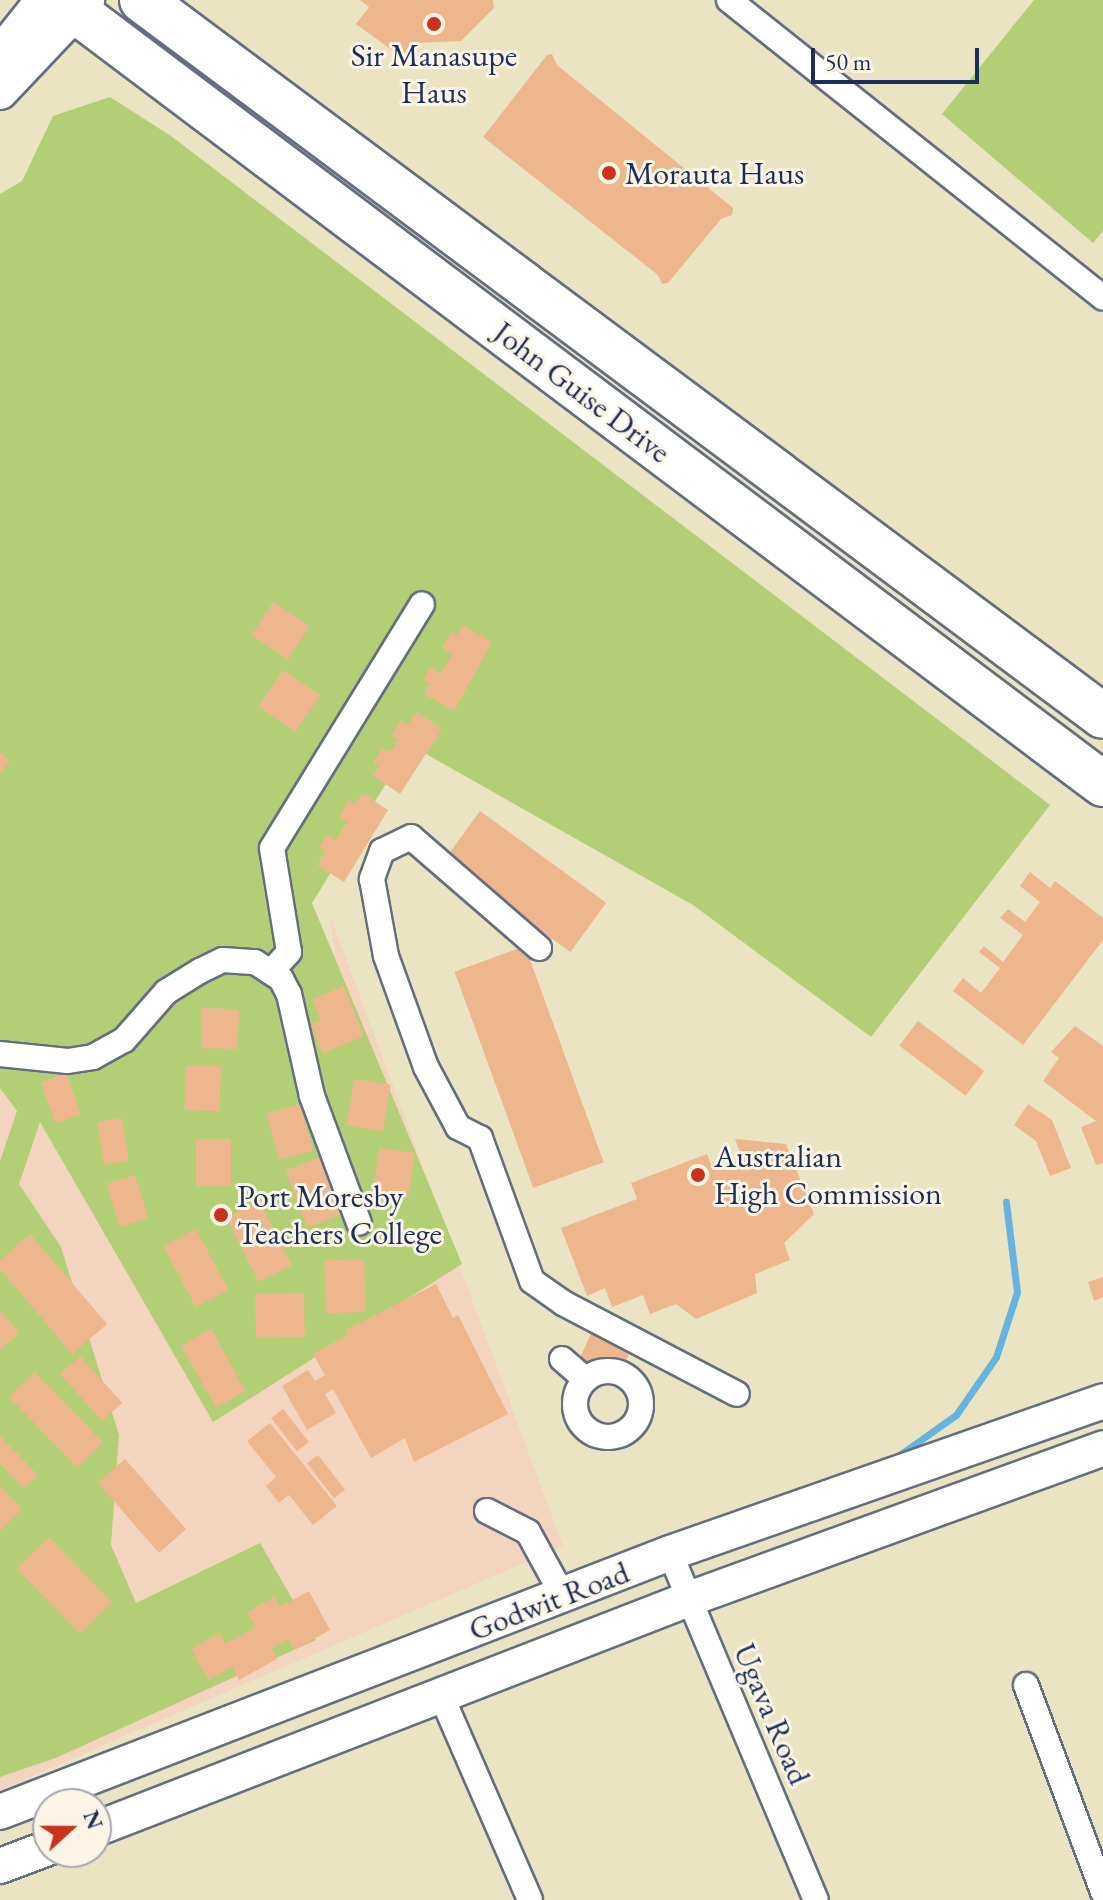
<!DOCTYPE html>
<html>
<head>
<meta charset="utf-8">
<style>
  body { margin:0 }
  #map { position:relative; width:1103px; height:1900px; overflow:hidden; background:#ebe4c3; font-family:"EB Garamond",serif }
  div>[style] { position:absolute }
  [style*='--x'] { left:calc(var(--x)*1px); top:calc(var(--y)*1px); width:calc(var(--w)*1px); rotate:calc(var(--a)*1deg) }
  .built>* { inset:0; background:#f3d4be }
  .green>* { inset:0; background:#b3cf75 }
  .stream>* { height:7px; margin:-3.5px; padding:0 3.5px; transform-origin:3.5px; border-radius:3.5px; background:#66b3e0 }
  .building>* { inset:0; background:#edb68c; transform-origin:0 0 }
  .roads { filter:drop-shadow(2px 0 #646e81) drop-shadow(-2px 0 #646e81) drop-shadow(0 2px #646e81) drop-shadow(0 -2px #646e81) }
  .street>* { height:24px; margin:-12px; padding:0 12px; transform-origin:12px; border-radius:12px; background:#fff }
  .street>.ring { margin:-12px; padding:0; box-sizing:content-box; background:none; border:24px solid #fff; border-radius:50% }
  .secondary>* { height:34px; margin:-17px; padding:0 17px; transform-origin:17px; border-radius:17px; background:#fff }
  .highway>* { height:44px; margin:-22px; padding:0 22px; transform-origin:22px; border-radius:22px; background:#fff }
  .dots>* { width:22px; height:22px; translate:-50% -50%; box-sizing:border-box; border:4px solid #fcf5e5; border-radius:50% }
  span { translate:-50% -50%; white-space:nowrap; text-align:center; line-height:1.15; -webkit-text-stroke:6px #fcf5e5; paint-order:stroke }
  .poi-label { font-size:32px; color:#1b2f5e }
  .left { translate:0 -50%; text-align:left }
  .street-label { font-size:32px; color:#1b2f5e }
  .north { position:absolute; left:32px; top:1788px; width:80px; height:80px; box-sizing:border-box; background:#fcf5e5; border:2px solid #a2a6af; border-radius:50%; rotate:69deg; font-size:22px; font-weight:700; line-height:32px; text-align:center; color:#1b2f5e }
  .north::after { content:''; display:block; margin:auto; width:28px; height:36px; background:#c8321e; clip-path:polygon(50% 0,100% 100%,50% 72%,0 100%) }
  .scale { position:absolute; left:811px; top:48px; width:168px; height:36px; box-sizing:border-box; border:4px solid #1b2f5e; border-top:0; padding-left:10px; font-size:24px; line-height:28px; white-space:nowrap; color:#1b2f5e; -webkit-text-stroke:6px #fcf5e5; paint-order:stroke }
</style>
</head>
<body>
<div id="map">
  <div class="built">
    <div style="clip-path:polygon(330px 915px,563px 1546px,0 1790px,0 1027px,37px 1055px,336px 960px)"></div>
  </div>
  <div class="green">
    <div style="clip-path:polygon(1034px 0,1103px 0,1103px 231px,1093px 243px,942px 114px)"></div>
    <div style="clip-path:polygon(110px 97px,171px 136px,1050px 805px,871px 1037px,693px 905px,410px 745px,312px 903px,462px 1264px,213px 1422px,40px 1122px,19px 1184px,61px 1247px,119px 1435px,111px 1545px,136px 1603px,260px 1543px,316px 1640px,58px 1757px,0 1777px,0 1161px,17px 1111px,0 1088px,0 194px,22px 181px,53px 116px)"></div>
  </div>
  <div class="stream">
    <div style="--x:898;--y:1456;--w:71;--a:-35.3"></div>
    <div style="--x:956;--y:1415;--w:70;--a:-55.4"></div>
    <div style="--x:996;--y:1357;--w:68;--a:-72.1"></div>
    <div style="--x:1017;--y:1292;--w:91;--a:-97"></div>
  </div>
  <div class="building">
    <div style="clip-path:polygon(360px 0,493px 0,494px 8px,461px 41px,416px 43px,404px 59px,356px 24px,369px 7px)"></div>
    <div style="clip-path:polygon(552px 54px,557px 65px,733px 208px,732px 215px,721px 219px,668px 283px,662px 284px,658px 275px,483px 137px,547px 55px)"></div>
    <div style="left:273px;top:602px;width:44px;height:40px;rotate:33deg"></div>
    <div style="clip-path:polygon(463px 625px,492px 642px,454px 711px,424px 694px,430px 683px,423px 679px,430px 667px,441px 674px,452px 654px,442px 648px,451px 632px,457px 635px)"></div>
    <div style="left:283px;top:670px;width:45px;height:44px;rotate:34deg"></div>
    <div style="clip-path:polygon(416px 712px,442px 729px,400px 794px,373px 776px,379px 767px,373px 763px,383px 748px,390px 752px,398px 740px,391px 735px,401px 720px,408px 724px)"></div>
    <div style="clip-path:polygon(0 752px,10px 762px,0 773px)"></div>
    <div style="clip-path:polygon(362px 793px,388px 810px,344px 882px,317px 865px,326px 850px,319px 847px,327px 834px,336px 840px,347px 822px,339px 817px,349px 799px,355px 804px)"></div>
    <div style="left:480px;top:811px;width:156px;height:61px;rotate:36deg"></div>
    <div style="clip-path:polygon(1030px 872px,1050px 888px,1055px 881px,1103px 918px,1103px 940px,1023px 1045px,953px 991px,963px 978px,981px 993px,1000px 968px,979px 952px,984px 946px,1003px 962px,1023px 935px,1000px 918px,1008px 909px,1025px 922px,1040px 902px,1020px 886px)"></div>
    <div style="left:525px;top:946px;width:230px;height:75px;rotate:70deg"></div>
    <div style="clip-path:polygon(344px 986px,364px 1036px,323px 1053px,311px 1025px,321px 1021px,312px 999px)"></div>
    <div style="left:202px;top:1008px;width:37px;height:40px;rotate:2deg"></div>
    <div style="left:918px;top:1021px;width:83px;height:31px;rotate:37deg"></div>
    <div style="clip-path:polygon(1075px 1026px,1103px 1046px,1103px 1163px,1096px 1165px,1081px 1127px,1096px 1121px,1043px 1081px,1059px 1058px,1051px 1052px)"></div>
    <div style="left:186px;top:1065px;width:35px;height:45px;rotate:2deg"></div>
    <div style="left:66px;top:1073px;width:44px;height:27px;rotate:70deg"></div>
    <div style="left:354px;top:1079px;width:37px;height:47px;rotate:9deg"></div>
    <div style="left:300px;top:1104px;width:48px;height:35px;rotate:74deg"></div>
    <div style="clip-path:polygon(1028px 1104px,1052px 1120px,1071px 1168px,1050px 1176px,1036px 1141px,1014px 1125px)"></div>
    <div style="left:122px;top:1118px;width:43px;height:25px;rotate:81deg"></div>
    <div style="left:196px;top:1139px;width:35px;height:47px"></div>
    <div style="clip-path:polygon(735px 1139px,786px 1144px,814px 1214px,784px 1243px,790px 1260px,755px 1274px,757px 1293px,696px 1319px,676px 1304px,650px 1314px,643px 1295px,612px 1307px,605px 1288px,587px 1296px,561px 1228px,637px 1199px,631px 1183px,707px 1154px,713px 1170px,743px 1159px)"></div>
    <div style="left:379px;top:1148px;width:36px;height:45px;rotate:8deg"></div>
    <div style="left:321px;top:1157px;width:61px;height:38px;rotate:69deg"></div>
    <div style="left:135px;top:1175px;width:45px;height:30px;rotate:73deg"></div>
    <div style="left:259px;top:1201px;width:72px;height:37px;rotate:63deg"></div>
    <div style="left:196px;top:1229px;width:69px;height:37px;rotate:62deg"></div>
    <div style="clip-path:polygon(30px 1234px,107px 1324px,72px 1354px,0 1269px,0 1260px)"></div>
    <div style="left:364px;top:1259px;width:53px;height:40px;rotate:88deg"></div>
    <div style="clip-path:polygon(1103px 1277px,1103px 1297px,1094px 1301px,1088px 1282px)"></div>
    <div style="clip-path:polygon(436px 1284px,453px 1318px,458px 1315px,508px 1414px,414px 1462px,405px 1438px,371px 1458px,333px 1389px,325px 1394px,336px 1413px,307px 1430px,282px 1386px,308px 1370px,315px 1381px,325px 1375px,313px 1354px,347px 1335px,346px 1330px)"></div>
    <div style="left:304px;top:1293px;width:44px;height:49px;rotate:89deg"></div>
    <div style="clip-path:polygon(0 1310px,19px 1333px,0 1350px)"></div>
    <div style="left:211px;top:1329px;width:71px;height:34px;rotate:61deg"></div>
    <div style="left:593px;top:1329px;width:43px;height:32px;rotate:24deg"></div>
    <div style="left:80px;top:1356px;width:63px;height:27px;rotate:48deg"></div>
    <div style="left:35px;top:1372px;width:98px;height:36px;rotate:46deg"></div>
    <div style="left:283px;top:1409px;width:42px;height:15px;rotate:52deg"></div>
    <div style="clip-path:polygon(270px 1423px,337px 1506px,313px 1525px,289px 1495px,279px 1503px,266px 1486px,276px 1477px,247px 1441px)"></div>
    <div style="clip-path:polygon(0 1436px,38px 1475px,24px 1489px,0 1464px)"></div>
    <div style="left:318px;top:1455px;width:44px;height:14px;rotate:52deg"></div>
    <div style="left:125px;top:1459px;width:93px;height:36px;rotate:49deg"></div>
    <div style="clip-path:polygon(0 1486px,22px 1509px,0 1531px)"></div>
    <div style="left:49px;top:1537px;width:91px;height:45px;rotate:46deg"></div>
    <div style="clip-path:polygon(309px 1591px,330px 1630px,294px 1650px,288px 1639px,272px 1648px,277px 1659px,239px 1680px,232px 1667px,208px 1680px,191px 1649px,219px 1633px,225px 1644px,255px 1627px,247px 1612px,274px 1597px,280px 1607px)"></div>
  </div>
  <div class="roads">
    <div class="street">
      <div style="--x:729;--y:0;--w:478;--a:38.5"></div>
      <div style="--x:539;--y:948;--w:169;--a:-139.1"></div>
      <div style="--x:411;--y:837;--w:32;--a:154"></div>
      <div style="--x:382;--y:851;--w:30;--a:110"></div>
      <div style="--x:372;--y:879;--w:78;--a:79.7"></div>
      <div style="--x:386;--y:956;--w:118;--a:70.2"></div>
      <div style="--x:426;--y:1067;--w:68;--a:61.9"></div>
      <div style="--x:458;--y:1127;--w:25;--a:27"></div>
      <div style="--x:480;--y:1138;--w:152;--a:70"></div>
      <div style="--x:532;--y:1281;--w:38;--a:35"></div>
      <div style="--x:563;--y:1303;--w:196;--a:27.6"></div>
      <div style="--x:271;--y:972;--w:27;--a:-48"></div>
      <div style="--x:289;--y:952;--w:105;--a:-99.3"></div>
      <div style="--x:272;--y:848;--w:286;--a:-58.4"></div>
      <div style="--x:0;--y:1054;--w:68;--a:5.9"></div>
      <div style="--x:68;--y:1061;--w:25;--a:-9"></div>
      <div style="--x:93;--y:1057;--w:35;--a:-29"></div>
      <div style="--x:124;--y:1040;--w:64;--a:-48.8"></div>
      <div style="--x:166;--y:992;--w:40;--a:-32"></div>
      <div style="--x:200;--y:971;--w:25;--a:-26"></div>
      <div style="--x:223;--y:960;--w:32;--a:4"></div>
      <div style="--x:255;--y:962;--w:31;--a:33"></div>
      <div style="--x:281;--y:979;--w:17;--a:62"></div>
      <div style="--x:289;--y:994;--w:105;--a:77.3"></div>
      <div style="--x:312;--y:1096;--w:135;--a:69.7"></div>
      <div style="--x:562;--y:1359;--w:30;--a:41"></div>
      <div class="ring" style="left:575px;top:1371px;width:42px;height:42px"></div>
      <div style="--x:487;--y:1511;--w:46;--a:27.1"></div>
      <div style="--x:528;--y:1532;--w:73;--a:61.3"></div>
      <div style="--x:670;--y:1553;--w:376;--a:67.2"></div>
      <div style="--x:1026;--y:1685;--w:221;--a:69.6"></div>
      <div style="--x:441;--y:1695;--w:223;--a:66.5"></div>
    </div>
    <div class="secondary">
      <div style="--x:0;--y:54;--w:69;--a:-51.5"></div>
      <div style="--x:0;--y:92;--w:127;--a:-46.6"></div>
      <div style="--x:0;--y:1812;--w:718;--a:-21.13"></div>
      <div style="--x:670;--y:1553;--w:459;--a:-19.3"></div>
      <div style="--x:96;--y:1829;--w:636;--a:-21.2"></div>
      <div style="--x:689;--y:1599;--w:441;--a:-20"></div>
      <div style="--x:0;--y:1866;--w:51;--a:-20.6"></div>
    </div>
    <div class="highway">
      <div style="--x:61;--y:0;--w:1304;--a:36.96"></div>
      <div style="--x:142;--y:0;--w:1198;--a:36.69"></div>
    </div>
  </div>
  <div class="dots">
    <div style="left:434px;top:24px;background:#c8321e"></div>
    <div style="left:609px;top:173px;background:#c8321e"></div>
    <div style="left:698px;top:1175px;background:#c8321e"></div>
    <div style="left:221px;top:1215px;background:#c8321e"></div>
  </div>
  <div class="poi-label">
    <span style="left:434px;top:74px">Sir Manasupe<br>Haus</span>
    <span class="left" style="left:625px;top:173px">Morauta Haus</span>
    <span class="left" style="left:714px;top:1175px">Australian<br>High Commission</span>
    <span class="left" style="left:237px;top:1215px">Port Moresby<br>Teachers College</span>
  </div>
  <div class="street-label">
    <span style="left:582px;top:392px;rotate:37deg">John Guise Drive</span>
    <span style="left:549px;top:1601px;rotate:-21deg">Godwit Road</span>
    <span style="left:772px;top:1714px;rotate:67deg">Ugava Road</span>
  </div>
  <div class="north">N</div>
  <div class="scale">50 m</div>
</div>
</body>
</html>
